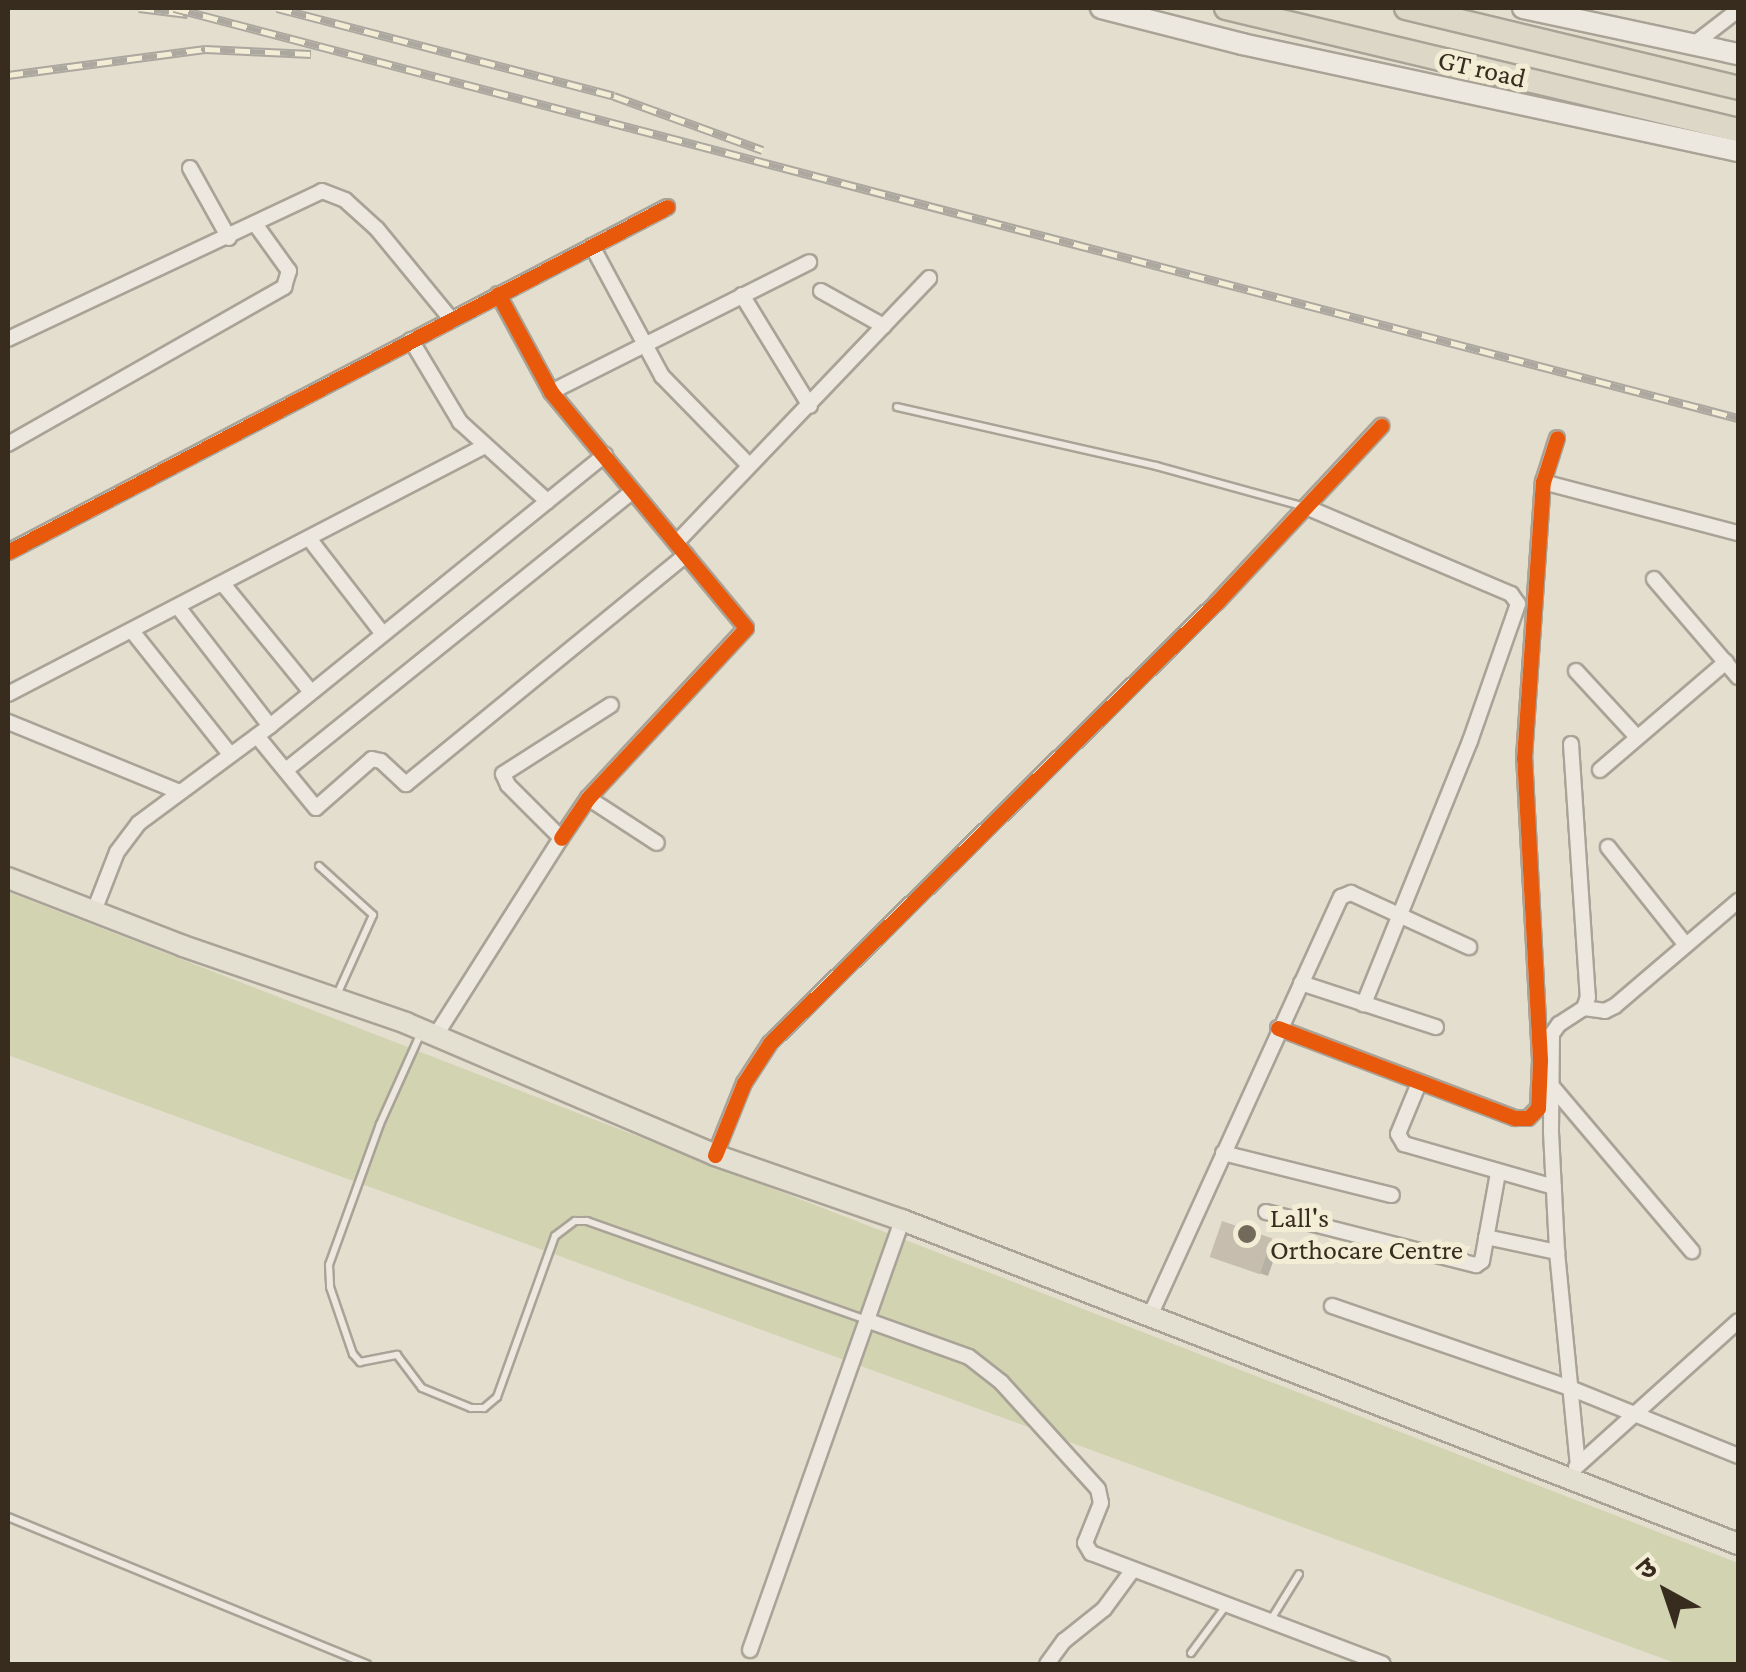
<!DOCTYPE html>
<html>
<head>
<meta charset="utf-8">
<style>
  body { margin:0 }
  #map { position:relative; width:1746px; height:1672px; overflow:hidden; background:#e3dece; font-family:"Crimson Pro","Noto Sans Devanagari",serif }
  div>[style] { position:absolute }
  [style*='--x'] { left:calc(var(--x)*1px); top:calc(var(--y)*1px); width:calc(var(--w)*1px); rotate:calc(var(--a)*1deg) }
  .green>* { inset:0; background:#d1d3b1 }
  .shadow>* { inset:0; background:#0003 }
  .building>* { inset:0; background:#c7bdaf; transform-origin:0 0 }
  .roads { filter:drop-shadow(2px 0 #a9a397) drop-shadow(-2px 0 #a9a397) drop-shadow(0 2px #a9a397) drop-shadow(0 -2px #a9a397) }
  .service>* { height:6px; margin:-3px; padding:0 3px; transform-origin:3px; border-radius:3px; background:#ece8df }
  .minor>* { height:14px; margin:-7px; padding:0 7px; transform-origin:7px; border-radius:7px; background:#ece8df }
  .secondary>* { height:20px; margin:-10px; padding:0 10px; transform-origin:10px; border-radius:10px; background:#ece8df }
  .primary>* { height:20px; margin:-10px; padding:0 10px; transform-origin:10px; border-radius:10px; background:#e3dfd1 }
  .trunk>* { height:22px; margin:-11px; padding:0 11px; transform-origin:11px; border-radius:11px; background:#ddd7c8 }
  .rail>* { height:9px; margin-top:-4.5px; transform-origin:0; background:repeating-linear-gradient(90deg,#f4edd5 0 15px,#aca89f 0 30px); box-sizing:border-box; border-block:2px solid #aca89f }
  .cycleway>* { height:15px; margin:-7.5px; padding:0 7.5px; transform-origin:7.5px; border-radius:7.5px; background:#e8590c }
  .dots>* { width:28px; height:28px; translate:-50% -50%; box-sizing:border-box; border:5px solid #f4edd5; border-radius:50% }
  span { translate:-50% -50%; white-space:nowrap; text-align:center; line-height:1.15; -webkit-text-stroke:10px #f4edd5; paint-order:stroke }
  .street-label { font-size:28px; color:#382c1f }
  .poi-label { font-size:28px; color:#382c1f }
  .left { translate:0 -50%; text-align:left }
  .frame { position:absolute; inset:0; border:10px solid #382c1f; pointer-events:none }
  .north { position:absolute; left:1616px; top:1542px; width:100px; height:100px; -webkit-text-stroke:8px #f4edd5; paint-order:stroke; rotate:320deg; font-size:28px; font-weight:700; line-height:40px; text-align:center; color:#382c1f }
  .north::after { content:''; display:block; margin:auto; width:35px; height:45px; background:#382c1f; clip-path:polygon(50% 0,100% 100%,50% 72%,0 100%) }
</style>
</head>
<body>
<div id="map">
  <div class="green">
    <div style="clip-path:polygon(8px 892px,1738px 1563px,1738px 1664px,1678px 1664px,8px 1055px)"></div>
  </div>
  <div class="shadow">
    <div style="clip-path:polygon(1271px 1240px,1279px 1245px,1268px 1276px,1220px 1260px)"></div>
  </div>
  <div class="building">
    <div style="left:1222px;top:1221px;width:53px;height:38px;rotate:19deg"></div>
  </div>
  <div class="roads">
    <div class="service">
      <div style="--x:897;--y:407;--w:266;--a:12.8"></div>
      <div style="--x:1156;--y:466;--w:155;--a:15.4"></div>
      <div style="--x:319;--y:866;--w:73;--a:42.2"></div>
      <div style="--x:373;--y:915;--w:90;--a:114.3"></div>
      <div style="--x:420;--y:1035;--w:98;--a:114.2"></div>
      <div style="--x:380;--y:1124;--w:150;--a:109.9"></div>
      <div style="--x:329;--y:1265;--w:22;--a:87"></div>
      <div style="--x:330;--y:1287;--w:71;--a:71.1"></div>
      <div style="--x:353;--y:1354;--w:11;--a:49"></div>
      <div style="--x:360;--y:1362;--w:38;--a:-11"></div>
      <div style="--x:397;--y:1355;--w:41;--a:52.9"></div>
      <div style="--x:422;--y:1388;--w:53;--a:22.2"></div>
      <div style="--x:471;--y:1408;--w:13;--a:0"></div>
      <div style="--x:484;--y:1408;--w:17;--a:-40"></div>
      <div style="--x:497;--y:1397;--w:171;--a:-70.2"></div>
      <div style="--x:555;--y:1236;--w:25;--a:-37"></div>
      <div style="--x:575;--y:1221;--w:12;--a:0"></div>
      <div style="--x:587;--y:1221;--w:294;--a:19.5"></div>
      <div style="--x:8;--y:1517;--w:388;--a:22.3"></div>
      <div style="--x:1270;--y:1621;--w:55;--a:-58.3"></div>
      <div style="--x:1191;--y:1653;--w:57;--a:-53.5"></div>
    </div>
    <div class="minor">
      <div style="--x:1694;--y:44;--w:56;--a:-37.7"></div>
      <div style="--x:190;--y:168;--w:80;--a:60.9"></div>
      <div style="--x:592;--y:246;--w:148;--a:61.7"></div>
      <div style="--x:662;--y:376;--w:124;--a:45.7"></div>
      <div style="--x:821;--y:291;--w:72;--a:29.1"></div>
      <div style="--x:498;--y:294;--w:111;--a:61.6"></div>
      <div style="--x:551;--y:392;--w:306;--a:50.4"></div>
      <div style="--x:746;--y:628;--w:232;--a:132.9"></div>
      <div style="--x:588;--y:798;--w:48;--a:124"></div>
      <div style="--x:742;--y:295;--w:130;--a:58.5"></div>
      <div style="--x:8;--y:339;--w:347;--a:-25.2"></div>
      <div style="--x:322;--y:191;--w:25;--a:21"></div>
      <div style="--x:345;--y:200;--w:43;--a:42.2"></div>
      <div style="--x:377;--y:229;--w:117;--a:50.6"></div>
      <div style="--x:411;--y:340;--w:96;--a:59.1"></div>
      <div style="--x:460;--y:422;--w:118;--a:42.2"></div>
      <div style="--x:551;--y:392;--w:289;--a:-26.7"></div>
      <div style="--x:8;--y:444;--w:318;--a:-29.6"></div>
      <div style="--x:284;--y:287;--w:17;--a:-73"></div>
      <div style="--x:289;--y:271;--w:57;--a:-125.7"></div>
      <div style="--x:1543;--y:482;--w:202;--a:14.7"></div>
      <div style="--x:1306;--y:507;--w:223;--a:23"></div>
      <div style="--x:1511;--y:594;--w:12;--a:55"></div>
      <div style="--x:1518;--y:604;--w:145;--a:109.3"></div>
      <div style="--x:1470;--y:741;--w:284;--a:112"></div>
      <div style="--x:311;--y:541;--w:116;--a:52.3"></div>
      <div style="--x:677;--y:542;--w:365;--a:-46.3"></div>
      <div style="--x:8;--y:552;--w:744;--a:-27.63"></div>
      <div style="--x:1654;--y:579;--w:129;--a:49.4"></div>
      <div style="--x:223;--y:584;--w:139;--a:50.8"></div>
      <div style="--x:178;--y:607;--w:150;--a:52.3"></div>
      <div style="--x:132;--y:631;--w:157;--a:51.5"></div>
      <div style="--x:1576;--y:671;--w:88;--a:47.3"></div>
      <div style="--x:8;--y:694;--w:538;--a:-27.47"></div>
      <div style="--x:8;--y:722;--w:183;--a:22.2"></div>
      <div style="--x:257;--y:736;--w:93;--a:50.7"></div>
      <div style="--x:316;--y:808;--w:74;--a:-41.2"></div>
      <div style="--x:372;--y:759;--w:9;--a:13"></div>
      <div style="--x:381;--y:761;--w:34;--a:43"></div>
      <div style="--x:406;--y:784;--w:362;--a:-39.3"></div>
      <div style="--x:1571;--y:744;--w:254;--a:86.2"></div>
      <div style="--x:1588;--y:997;--w:12;--a:110"></div>
      <div style="--x:1584;--y:1008;--w:30;--a:147"></div>
      <div style="--x:1559;--y:1024;--w:12;--a:125"></div>
      <div style="--x:1552;--y:1034;--w:98;--a:90.6"></div>
      <div style="--x:1551;--y:1132;--w:120;--a:87.1"></div>
      <div style="--x:1557;--y:1252;--w:214;--a:84.4"></div>
      <div style="--x:286;--y:770;--w:445;--a:-38.8"></div>
      <div style="--x:1600;--y:770;--w:166;--a:-40.6"></div>
      <div style="--x:588;--y:798;--w:82;--a:33.1"></div>
      <div style="--x:1608;--y:847;--w:125;--a:51.5"></div>
      <div style="--x:94;--y:911;--w:63;--a:-68.7"></div>
      <div style="--x:117;--y:852;--w:36;--a:-53"></div>
      <div style="--x:139;--y:823;--w:163;--a:-36.5"></div>
      <div style="--x:270;--y:726;--w:431;--a:-39"></div>
      <div style="--x:1301;--y:983;--w:142;--a:18.1"></div>
      <div style="--x:1584;--y:1008;--w:21;--a:8"></div>
      <div style="--x:1605;--y:1011;--w:11;--a:-27"></div>
      <div style="--x:1615;--y:1006;--w:162;--a:-40.5"></div>
      <div style="--x:1278;--y:1028;--w:254;--a:20.8"></div>
      <div style="--x:1515;--y:1118;--w:13;--a:0"></div>
      <div style="--x:1528;--y:1118;--w:14;--a:-45"></div>
      <div style="--x:1538;--y:1108;--w:48;--a:-87.6"></div>
      <div style="--x:1540;--y:1060;--w:302;--a:-93"></div>
      <div style="--x:1524;--y:758;--w:277;--a:-86.1"></div>
      <div style="--x:1543;--y:482;--w:46;--a:-72.3"></div>
      <div style="--x:436;--y:1035;--w:233;--a:-57.6"></div>
      <div style="--x:561;--y:838;--w:75;--a:-135"></div>
      <div style="--x:508;--y:785;--w:12;--a:-114"></div>
      <div style="--x:503;--y:774;--w:128;--a:-32.6"></div>
      <div style="--x:1419;--y:1083;--w:55;--a:112.4"></div>
      <div style="--x:1398;--y:1134;--w:12;--a:59"></div>
      <div style="--x:1404;--y:1144;--w:156;--a:16"></div>
      <div style="--x:1551;--y:1085;--w:218;--a:49.7"></div>
      <div style="--x:1223;--y:1153;--w:174;--a:14"></div>
      <div style="--x:715;--y:1155;--w:78;--a:-68.1"></div>
      <div style="--x:744;--y:1083;--w:48;--a:-57"></div>
      <div style="--x:770;--y:1043;--w:628;--a:-44.61"></div>
      <div style="--x:1217;--y:602;--w:241;--a:-47"></div>
      <div style="--x:1266;--y:1212;--w:217;--a:14.2"></div>
      <div style="--x:1476;--y:1265;--w:7;--a:-34"></div>
      <div style="--x:1482;--y:1261;--w:89;--a:-79.7"></div>
      <div style="--x:1486;--y:1237;--w:73;--a:11.9"></div>
      <div style="--x:1332;--y:1306;--w:252;--a:19"></div>
      <div style="--x:1570;--y:1388;--w:181;--a:22"></div>
      <div style="--x:1149;--y:1318;--w:463;--a:-65.5"></div>
      <div style="--x:1341;--y:897;--w:11;--a:-22"></div>
      <div style="--x:1351;--y:893;--w:130;--a:24.6"></div>
      <div style="--x:869;--y:1321;--w:106;--a:19.8"></div>
      <div style="--x:969;--y:1357;--w:41;--a:38"></div>
      <div style="--x:1001;--y:1382;--w:144;--a:47.8"></div>
      <div style="--x:1098;--y:1489;--w:14;--a:78"></div>
      <div style="--x:1101;--y:1503;--w:43;--a:111.8"></div>
      <div style="--x:1085;--y:1543;--w:12;--a:59"></div>
      <div style="--x:1091;--y:1553;--w:312;--a:20.8"></div>
      <div style="--x:1576;--y:1467;--w:218;--a:-42"></div>
      <div style="--x:750;--y:1650;--w:456;--a:-70.5"></div>
      <div style="--x:1047;--y:1664;--w:29;--a:-54"></div>
      <div style="--x:1064;--y:1641;--w:51;--a:-38.7"></div>
      <div style="--x:1104;--y:1609;--w:47;--a:-53.6"></div>
    </div>
    <div class="secondary">
      <div style="--x:1101;--y:8;--w:146;--a:14.3"></div>
      <div style="--x:1242;--y:44;--w:507;--a:12.17"></div>
      <div style="--x:1523;--y:8;--w:220;--a:12.1"></div>
    </div>
    <div class="primary">
      <div style="--x:8;--y:878;--w:188;--a:21.2"></div>
      <div style="--x:183;--y:946;--w:236;--a:19"></div>
      <div style="--x:406;--y:1023;--w:336;--a:23.1"></div>
      <div style="--x:715;--y:1155;--w:198;--a:19.2"></div>
      <div style="--x:902;--y:1220;--w:897;--a:21.18"></div>
    </div>
    <div class="trunk">
      <div style="--x:1226;--y:8;--w:526;--a:13.4"></div>
      <div style="--x:1406;--y:8;--w:342;--a:13.5"></div>
    </div>
  </div>
  <div class="rail">
    <div style="--x:139;--y:8;--w:49;--a:7"></div>
    <div style="--x:174;--y:8;--w:1617;--a:14.69"></div>
    <div style="--x:277;--y:8;--w:348;--a:14.6"></div>
    <div style="--x:614;--y:96;--w:158;--a:20"></div>
    <div style="--x:8;--y:75;--w:199;--a:-7.5"></div>
    <div style="--x:205;--y:49;--w:106;--a:2.7"></div>
  </div>
  <div class="cycleway">
    <div style="--x:498;--y:294;--w:111;--a:61.6"></div>
    <div style="--x:551;--y:392;--w:306;--a:50.4"></div>
    <div style="--x:746;--y:628;--w:232;--a:132.9"></div>
    <div style="--x:588;--y:798;--w:48;--a:124"></div>
    <div style="--x:8;--y:552;--w:744;--a:-27.63"></div>
    <div style="--x:1278;--y:1028;--w:254;--a:20.8"></div>
    <div style="--x:1515;--y:1118;--w:13;--a:0"></div>
    <div style="--x:1528;--y:1118;--w:14;--a:-45"></div>
    <div style="--x:1538;--y:1108;--w:48;--a:-87.6"></div>
    <div style="--x:1540;--y:1060;--w:302;--a:-93"></div>
    <div style="--x:1524;--y:758;--w:277;--a:-86.1"></div>
    <div style="--x:1543;--y:482;--w:46;--a:-72.3"></div>
    <div style="--x:715;--y:1155;--w:78;--a:-68.1"></div>
    <div style="--x:744;--y:1083;--w:48;--a:-57"></div>
    <div style="--x:770;--y:1043;--w:628;--a:-44.61"></div>
    <div style="--x:1217;--y:602;--w:241;--a:-47"></div>
  </div>
  <div class="dots">
    <div style="left:1247px;top:1234px;background:#746a5c"></div>
  </div>
  <div class="street-label">
    <span style="left:1482px;top:69px;rotate:13deg">GT road</span>
  </div>
  <div class="poi-label">
    <span class="left" style="left:1270px;top:1234px">Lall's<br>Orthocare Centre</span>
  </div>
  <div class="frame"></div>
  <div class="north">उ</div>
</div>
</body>
</html>
